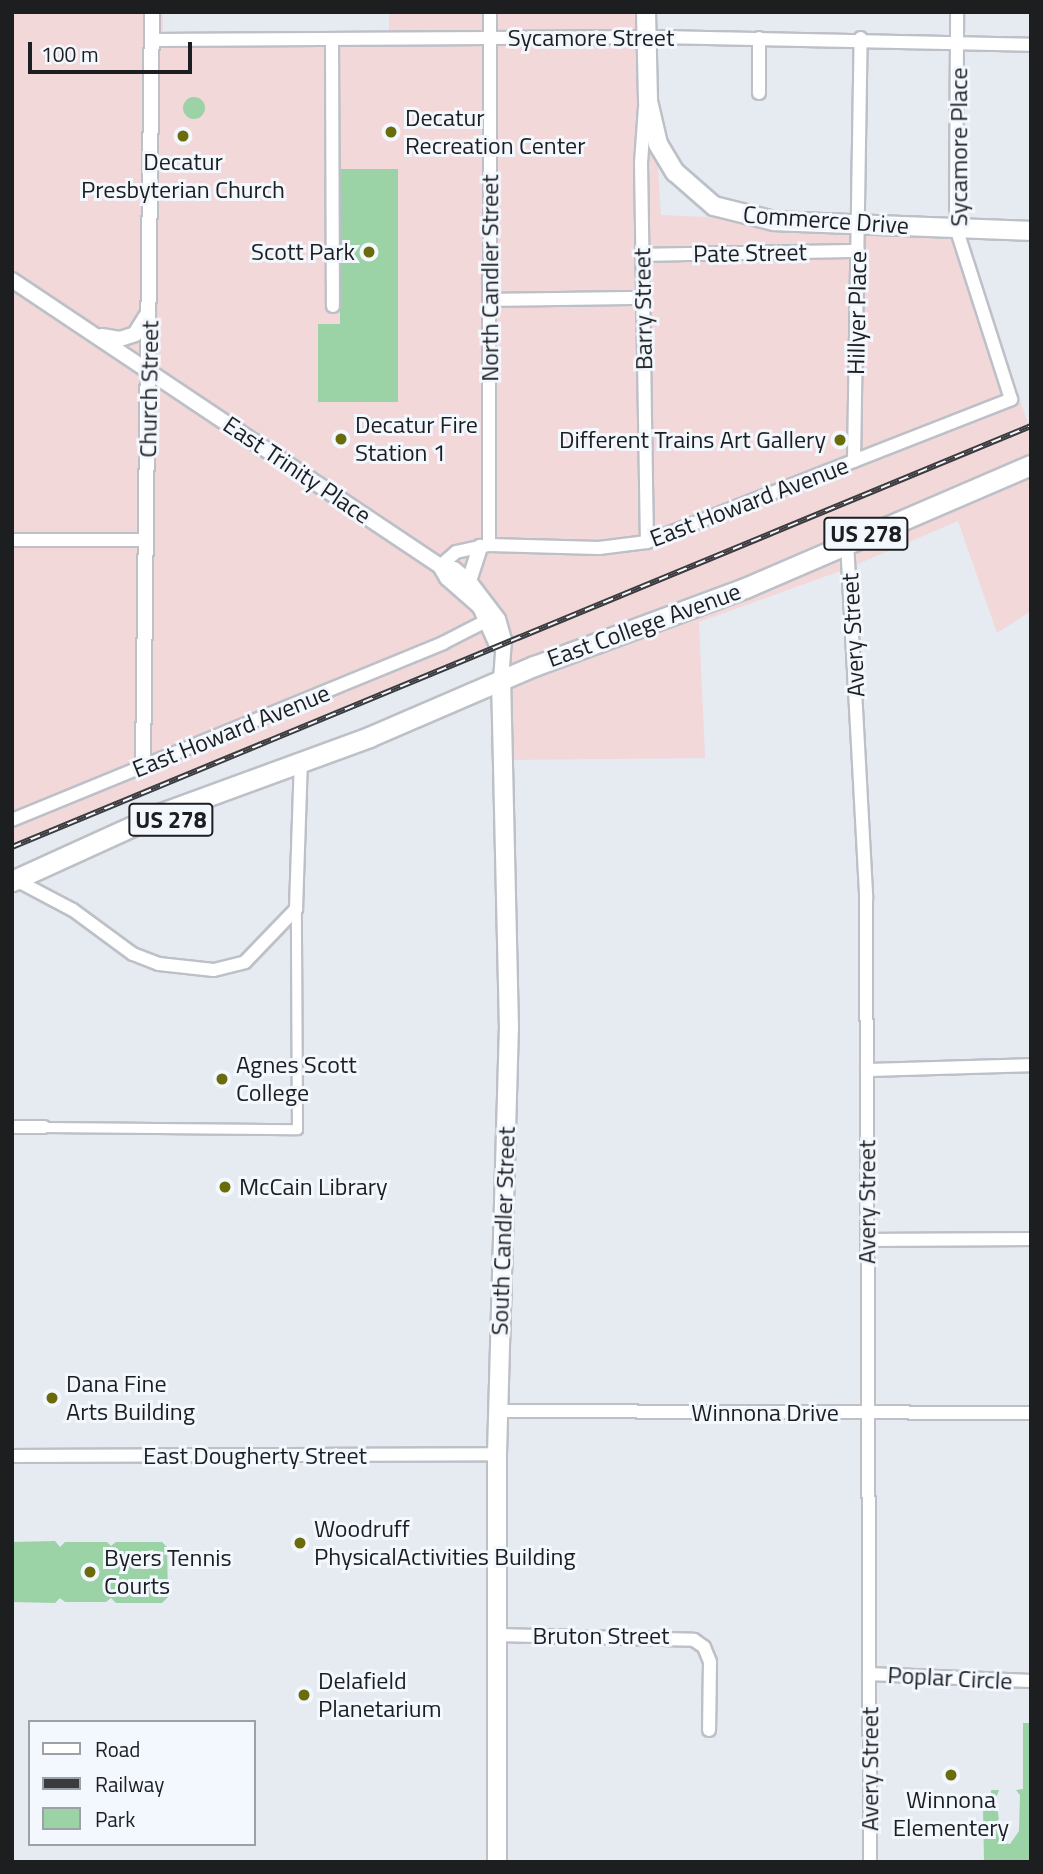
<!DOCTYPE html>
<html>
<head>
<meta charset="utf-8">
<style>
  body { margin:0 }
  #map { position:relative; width:1043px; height:1874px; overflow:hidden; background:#e6eaf1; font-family:"Titillium Web",sans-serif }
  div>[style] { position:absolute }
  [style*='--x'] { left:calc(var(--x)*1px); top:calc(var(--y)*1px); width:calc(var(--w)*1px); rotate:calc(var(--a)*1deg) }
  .commercial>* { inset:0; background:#f3d8d9 }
  .green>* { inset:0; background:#9bd3a7 }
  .round { border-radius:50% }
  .roads { filter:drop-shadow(2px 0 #bdc0c7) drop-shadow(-2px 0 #bdc0c7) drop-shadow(0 2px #bdc0c7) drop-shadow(0 -2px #bdc0c7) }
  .pedestrian>* { height:9px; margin:-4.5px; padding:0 4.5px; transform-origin:4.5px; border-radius:4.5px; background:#fff }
  .minor>* { height:12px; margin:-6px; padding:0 6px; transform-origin:6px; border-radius:6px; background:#fff }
  .tertiary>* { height:14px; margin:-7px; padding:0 7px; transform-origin:7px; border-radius:7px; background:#fff }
  .secondary>* { height:18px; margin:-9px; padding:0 9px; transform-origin:9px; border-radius:9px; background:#fff }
  .primary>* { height:19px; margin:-9.5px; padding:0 9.5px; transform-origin:9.5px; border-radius:9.5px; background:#fff }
  .rail>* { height:6px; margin-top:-3px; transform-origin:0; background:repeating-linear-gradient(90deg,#f3f7fe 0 10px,#393b3e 0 20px); box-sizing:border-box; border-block:2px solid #393b3e }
  .dots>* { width:19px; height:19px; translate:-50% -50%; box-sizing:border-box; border:4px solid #f3f7fe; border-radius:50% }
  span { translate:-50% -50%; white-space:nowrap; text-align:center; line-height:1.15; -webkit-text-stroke:6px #f3f7fe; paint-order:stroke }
  .shield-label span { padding:2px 5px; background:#f3f7fe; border:2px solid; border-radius:5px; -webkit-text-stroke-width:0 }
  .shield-label { font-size:23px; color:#1c1e20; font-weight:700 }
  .street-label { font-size:24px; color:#1c1e20 }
  .poi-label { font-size:24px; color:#1c1e20 }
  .left { translate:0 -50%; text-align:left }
  .right { translate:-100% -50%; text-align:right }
  .frame { position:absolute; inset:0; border:14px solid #1c1e20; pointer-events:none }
  .legend { position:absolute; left:28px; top:1720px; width:228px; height:126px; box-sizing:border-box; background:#f3f7fe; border:2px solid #9da0a5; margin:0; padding:9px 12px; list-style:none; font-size:21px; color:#1c1e20 }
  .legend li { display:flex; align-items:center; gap:14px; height:35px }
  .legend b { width:35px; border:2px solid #9da0a5 }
  .scale { position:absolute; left:28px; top:42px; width:164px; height:32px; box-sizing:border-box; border:4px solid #1c1e20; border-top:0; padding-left:9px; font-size:21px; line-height:24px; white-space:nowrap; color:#1c1e20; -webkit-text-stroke:5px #f3f7fe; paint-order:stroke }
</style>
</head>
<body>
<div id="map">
  <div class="commercial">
    <div style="clip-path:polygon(12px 12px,163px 12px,163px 34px,389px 37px,389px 12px,648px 12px,661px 215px,956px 228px,968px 250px,1031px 432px,1031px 611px,997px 633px,958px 521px,846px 569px,699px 622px,705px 758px,506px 760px,506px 641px,12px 848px)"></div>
  </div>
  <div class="green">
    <div class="round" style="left:183px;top:97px;width:22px;height:22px"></div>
    <div style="clip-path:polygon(340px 169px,398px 169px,398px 402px,318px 402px,318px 324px,340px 324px)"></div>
    <div style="clip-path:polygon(55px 1541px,60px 1547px,65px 1542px,107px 1542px,111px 1546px,116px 1542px,162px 1542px,167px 1547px,168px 1597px,162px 1603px,116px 1603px,111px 1598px,106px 1602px,65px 1602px,60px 1598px,55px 1603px,12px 1602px,12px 1542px)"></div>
    <div style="clip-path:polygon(1023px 1723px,1031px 1723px,1031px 1862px,984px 1862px,983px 1808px,991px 1807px,991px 1790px,999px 1790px,996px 1798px,1002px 1843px,1010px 1844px,1019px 1831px,1020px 1795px,1016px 1790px,1023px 1789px)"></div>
  </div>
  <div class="roads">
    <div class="pedestrian">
      <div style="--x:44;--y:1127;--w:253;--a:0.5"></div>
      <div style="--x:297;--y:1129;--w:220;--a:-90.3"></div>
    </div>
    <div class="minor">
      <div style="--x:759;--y:38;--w:55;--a:90"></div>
      <div style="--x:152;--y:40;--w:507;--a:-0.34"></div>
      <div style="--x:659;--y:37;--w:372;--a:1.2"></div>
      <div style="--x:332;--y:40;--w:266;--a:89.8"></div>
      <div style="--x:645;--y:107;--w:56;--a:94.1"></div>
      <div style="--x:641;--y:163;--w:379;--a:89.1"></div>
      <div style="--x:642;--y:255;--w:216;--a:-1.1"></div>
      <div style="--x:491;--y:300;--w:152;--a:-0.8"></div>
      <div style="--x:854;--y:461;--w:423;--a:-89.1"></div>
      <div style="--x:12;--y:540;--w:135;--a:0"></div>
      <div style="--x:847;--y:542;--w:357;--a:86.9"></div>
      <div style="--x:866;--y:898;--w:964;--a:89.76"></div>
      <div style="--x:489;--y:545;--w:533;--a:-89.89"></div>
      <div style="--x:440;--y:566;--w:21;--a:-41"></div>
      <div style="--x:456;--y:552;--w:34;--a:-12"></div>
      <div style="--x:489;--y:545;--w:110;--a:1.6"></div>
      <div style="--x:599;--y:548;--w:48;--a:-7.1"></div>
      <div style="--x:647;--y:542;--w:391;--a:-21.4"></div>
      <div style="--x:1011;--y:399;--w:180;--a:-107.8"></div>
      <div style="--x:956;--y:228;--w:216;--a:-89.7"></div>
      <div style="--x:12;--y:820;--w:466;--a:-22.3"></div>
      <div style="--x:443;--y:643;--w:48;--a:-27.1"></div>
      <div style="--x:16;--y:880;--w:64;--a:27.8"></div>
      <div style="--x:73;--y:910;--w:74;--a:36.3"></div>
      <div style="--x:133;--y:954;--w:28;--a:21"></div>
      <div style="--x:159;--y:964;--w:55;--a:6.2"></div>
      <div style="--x:214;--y:970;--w:32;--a:-14"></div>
      <div style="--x:245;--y:962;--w:74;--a:-46.1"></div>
      <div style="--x:296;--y:909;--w:147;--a:-88.1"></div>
      <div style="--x:867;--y:1070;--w:164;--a:-1.7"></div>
      <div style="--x:12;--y:1127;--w:32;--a:0"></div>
      <div style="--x:867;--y:1240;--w:164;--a:-0.3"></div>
      <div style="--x:498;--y:1411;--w:533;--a:0.21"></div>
      <div style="--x:12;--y:1456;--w:485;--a:-0.2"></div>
      <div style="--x:496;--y:1635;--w:198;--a:1.4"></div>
      <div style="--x:694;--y:1640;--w:12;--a:35"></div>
      <div style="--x:704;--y:1647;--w:16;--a:68"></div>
      <div style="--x:710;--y:1662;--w:68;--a:90.8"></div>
      <div style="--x:869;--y:1674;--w:162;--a:2.5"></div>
    </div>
    <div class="tertiary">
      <div style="--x:12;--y:280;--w:515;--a:33.75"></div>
      <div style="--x:440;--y:566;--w:14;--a:60"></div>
      <div style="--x:447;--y:578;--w:44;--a:41.3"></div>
      <div style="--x:480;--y:607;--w:39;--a:66"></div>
      <div style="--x:496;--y:643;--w:6;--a:31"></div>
      <div style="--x:102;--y:336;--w:18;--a:9"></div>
      <div style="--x:120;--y:339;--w:16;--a:-18"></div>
      <div style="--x:135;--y:334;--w:25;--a:-58"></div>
      <div style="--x:445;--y:570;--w:9;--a:-6"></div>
      <div style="--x:454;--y:569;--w:19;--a:39"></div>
      <div style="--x:469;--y:581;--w:48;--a:52.7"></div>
      <div style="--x:498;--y:619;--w:22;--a:74"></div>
      <div style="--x:504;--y:640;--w:40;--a:94.3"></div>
      <div style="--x:469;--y:581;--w:36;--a:-72"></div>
      <div style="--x:143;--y:767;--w:755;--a:-89.32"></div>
    </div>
    <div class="secondary">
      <div style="--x:646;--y:12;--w:89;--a:88.7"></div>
      <div style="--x:648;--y:101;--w:44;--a:76.9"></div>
      <div style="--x:658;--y:144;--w:33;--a:59"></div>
      <div style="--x:675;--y:172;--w:52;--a:41.1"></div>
      <div style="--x:714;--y:206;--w:62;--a:14"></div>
      <div style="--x:774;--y:221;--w:257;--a:2.2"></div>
      <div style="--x:497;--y:1862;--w:408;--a:-90"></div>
      <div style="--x:497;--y:1454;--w:425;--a:-88.4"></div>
      <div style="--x:509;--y:1029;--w:349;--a:-91.3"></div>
    </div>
    <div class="primary">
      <div style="--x:12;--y:881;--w:162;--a:-24.5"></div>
      <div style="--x:159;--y:814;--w:224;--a:-20.1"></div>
      <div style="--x:369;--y:737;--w:180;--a:-23.3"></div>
      <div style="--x:534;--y:666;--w:225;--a:-20.3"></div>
      <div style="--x:745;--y:588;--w:311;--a:-23.3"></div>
    </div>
  </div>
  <div class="rail">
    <div style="--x:12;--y:847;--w:1103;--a:-22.45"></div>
  </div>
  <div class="dots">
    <div style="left:391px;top:132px;background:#6a6c0c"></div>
    <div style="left:183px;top:136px;background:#6a6c0c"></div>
    <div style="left:369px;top:252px;background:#6a6c0c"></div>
    <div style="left:341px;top:439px;background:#6a6c0c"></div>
    <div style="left:840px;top:440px;background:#6a6c0c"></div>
    <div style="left:222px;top:1079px;background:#6a6c0c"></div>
    <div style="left:225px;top:1187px;background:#6a6c0c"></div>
    <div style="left:52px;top:1398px;background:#6a6c0c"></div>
    <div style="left:300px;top:1543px;background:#6a6c0c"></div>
    <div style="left:90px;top:1572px;background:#6a6c0c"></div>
    <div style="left:304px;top:1695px;background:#6a6c0c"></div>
    <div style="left:951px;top:1775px;background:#6a6c0c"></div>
  </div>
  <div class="shield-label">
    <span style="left:866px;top:534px">US 278</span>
    <span style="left:171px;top:820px">US 278</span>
  </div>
  <div class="street-label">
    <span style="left:591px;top:38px">Sycamore Street</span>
    <span style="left:959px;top:147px;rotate:-90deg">Sycamore Place</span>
    <span style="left:826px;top:220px;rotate:4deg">Commerce Drive</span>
    <span style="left:750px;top:253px;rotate:-1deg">Pate Street</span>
    <span style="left:490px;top:278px;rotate:-90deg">North Candler Street</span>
    <span style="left:643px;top:309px;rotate:-91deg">Barry Street</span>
    <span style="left:857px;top:313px;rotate:-89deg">Hillyer Place</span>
    <span style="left:149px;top:389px;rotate:-89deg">Church Street</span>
    <span style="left:297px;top:470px;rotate:34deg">East Trinity Place</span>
    <span style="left:749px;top:502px;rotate:-21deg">East Howard Avenue</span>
    <span style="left:644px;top:625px;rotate:-20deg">East College Avenue</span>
    <span style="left:853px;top:635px;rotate:-93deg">Avery Street</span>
    <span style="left:231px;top:731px;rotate:-22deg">East Howard Avenue</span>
    <span style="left:867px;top:1202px;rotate:-90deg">Avery Street</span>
    <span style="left:503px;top:1231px;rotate:-88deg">South Candler Street</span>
    <span style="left:765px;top:1413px">Winnona Drive</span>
    <span style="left:255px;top:1456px">East Dougherty Street</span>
    <span style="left:601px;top:1636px">Bruton Street</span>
    <span style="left:950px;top:1678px;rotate:3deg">Poplar Circle</span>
    <span style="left:870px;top:1769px;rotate:-90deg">Avery Street</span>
  </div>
  <div class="poi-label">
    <span class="left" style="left:405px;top:132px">Decatur<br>Recreation Center</span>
    <span style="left:183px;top:176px">Decatur<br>Presbyterian Church</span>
    <span class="right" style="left:355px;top:252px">Scott Park</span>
    <span class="left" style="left:355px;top:439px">Decatur Fire<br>Station 1</span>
    <span class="right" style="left:826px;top:440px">Different Trains Art Gallery</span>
    <span class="left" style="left:236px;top:1079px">Agnes Scott<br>College</span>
    <span class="left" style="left:239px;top:1187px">McCain Library</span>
    <span class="left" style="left:66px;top:1398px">Dana Fine<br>Arts Building</span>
    <span class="left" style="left:314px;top:1543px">Woodruff<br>PhysicalActivities Building</span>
    <span class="left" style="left:104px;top:1572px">Byers Tennis<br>Courts</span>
    <span class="left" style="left:318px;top:1695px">Delafield<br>Planetarium</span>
    <span style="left:951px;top:1814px">Winnona<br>Elementery</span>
  </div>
  <div class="frame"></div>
  <ul class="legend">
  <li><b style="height:9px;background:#fff"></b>Road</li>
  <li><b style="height:9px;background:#393b3e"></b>Railway</li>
  <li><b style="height:19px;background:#9bd3a7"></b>Park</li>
  </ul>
  <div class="scale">100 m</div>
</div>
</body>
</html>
